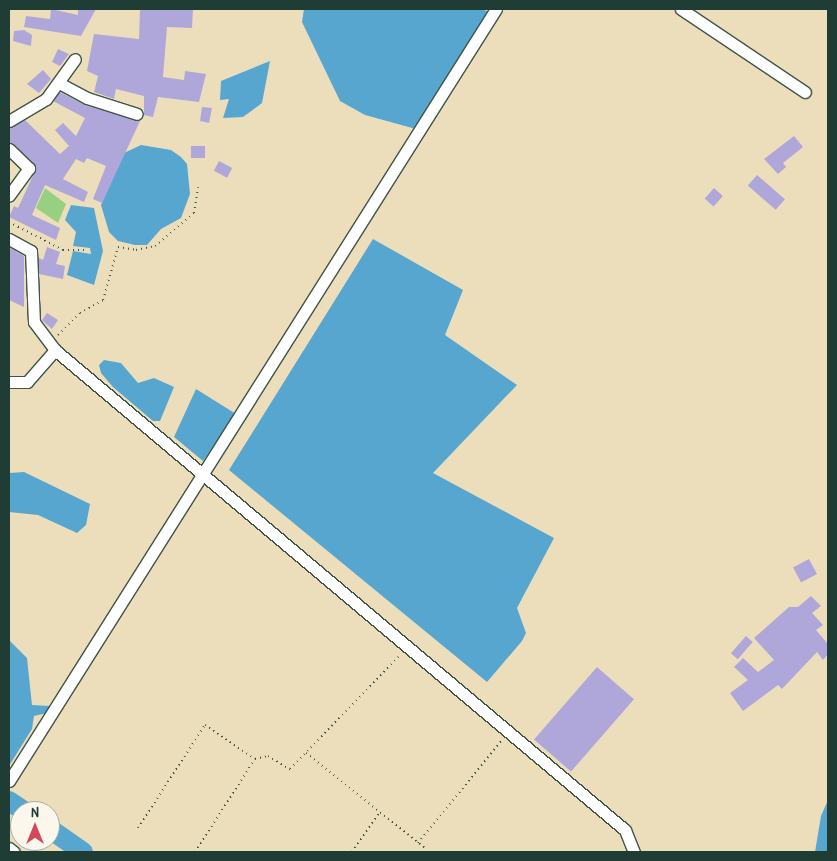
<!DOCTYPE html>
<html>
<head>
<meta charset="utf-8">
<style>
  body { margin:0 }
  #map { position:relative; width:837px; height:861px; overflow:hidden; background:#eddebb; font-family:"Patrick Hand",sans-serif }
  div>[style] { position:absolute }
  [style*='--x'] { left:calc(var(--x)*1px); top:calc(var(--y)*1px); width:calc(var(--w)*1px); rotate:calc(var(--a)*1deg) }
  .green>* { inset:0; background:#98d082 }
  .water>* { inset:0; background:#56a6d0 }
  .river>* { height:20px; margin:-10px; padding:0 10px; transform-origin:10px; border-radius:10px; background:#56a6d0 }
  .building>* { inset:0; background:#afa7da; transform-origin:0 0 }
  .path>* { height:2px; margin-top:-1px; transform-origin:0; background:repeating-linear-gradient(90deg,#3e5548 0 1px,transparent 0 5px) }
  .roads { filter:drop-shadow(1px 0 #3e5548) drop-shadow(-1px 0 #3e5548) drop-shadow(0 1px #3e5548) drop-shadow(0 -1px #3e5548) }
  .street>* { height:11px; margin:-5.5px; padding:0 5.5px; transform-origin:5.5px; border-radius:5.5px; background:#fff }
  span { translate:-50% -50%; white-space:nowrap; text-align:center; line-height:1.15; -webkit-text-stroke:4.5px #fbf7ec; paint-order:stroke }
  .frame { position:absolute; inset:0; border:10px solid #1f3d34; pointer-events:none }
  .north { position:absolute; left:10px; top:801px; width:50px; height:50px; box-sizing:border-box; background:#fbf7ec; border:1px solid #a3ada2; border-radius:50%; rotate:0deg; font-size:14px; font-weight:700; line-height:20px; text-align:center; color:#1f3d34 }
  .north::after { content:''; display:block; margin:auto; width:18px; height:22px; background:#d1495b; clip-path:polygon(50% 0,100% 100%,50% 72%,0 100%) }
</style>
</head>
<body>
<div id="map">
  <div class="green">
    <div style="clip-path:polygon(45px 188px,66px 204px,58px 223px,36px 208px)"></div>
  </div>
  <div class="water">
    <div style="clip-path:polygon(304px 9px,482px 9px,489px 12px,416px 129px,365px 115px,340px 101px,302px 22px)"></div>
    <div style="clip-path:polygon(270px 61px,262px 103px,243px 117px,223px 118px,229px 99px,220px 100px,221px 81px)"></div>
    <div style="clip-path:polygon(141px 145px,171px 150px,181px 157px,187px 164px,190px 194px,181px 218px,161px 229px,147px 245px,135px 245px,118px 241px,109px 232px,101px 205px,124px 153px)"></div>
    <div style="clip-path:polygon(71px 205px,94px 208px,103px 251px,94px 285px,67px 275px,73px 251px,91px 254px,90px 248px,73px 246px,76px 232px,65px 220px)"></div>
    <div style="clip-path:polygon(373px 239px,463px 290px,445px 335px,517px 385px,433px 473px,554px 538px,517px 608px,526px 633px,522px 641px,487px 682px,229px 470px)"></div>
    <div style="clip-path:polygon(104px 360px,121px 363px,138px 383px,154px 378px,174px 387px,160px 421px,153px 421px,113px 387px,101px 373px,99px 365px)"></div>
    <div style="clip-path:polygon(196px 389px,236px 414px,203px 461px,174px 437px)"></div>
    <div style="clip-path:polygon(24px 472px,90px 504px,86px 525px,77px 533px,38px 515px,9px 512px,9px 473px)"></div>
    <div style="clip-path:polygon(9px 640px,27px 658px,32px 705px,50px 706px,47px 713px,34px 716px,32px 729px,9px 766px)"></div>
    <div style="clip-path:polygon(828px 800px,828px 852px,815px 852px,821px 816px)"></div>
  </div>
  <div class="river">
    <div style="--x:9;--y:801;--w:18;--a:34"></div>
    <div style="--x:50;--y:829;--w:40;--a:34.9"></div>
  </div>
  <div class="building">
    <div style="clip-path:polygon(51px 9px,78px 15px,78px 9px,96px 9px,81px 36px,24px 27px,26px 16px,50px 19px)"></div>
    <div style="clip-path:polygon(140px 9px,193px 9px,192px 28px,167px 27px,163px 77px,184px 80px,185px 71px,206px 74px,199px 102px,158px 97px,153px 117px,144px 115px,144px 96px,116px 89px,114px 99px,94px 92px,98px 76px,87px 71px,94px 34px,139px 39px)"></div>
    <div style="clip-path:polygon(24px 30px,32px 35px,31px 46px,13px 41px,14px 31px)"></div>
    <div style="clip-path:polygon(58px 49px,69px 54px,60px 66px,52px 62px)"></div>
    <div style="clip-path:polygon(43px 70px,51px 79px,39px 93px,27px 84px)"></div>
    <div style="clip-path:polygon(60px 92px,85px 105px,140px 121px,102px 203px,93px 199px,106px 166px,87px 158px,84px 163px,76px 159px,63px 179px,88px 192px,84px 202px,45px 185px,32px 215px,60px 228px,56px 240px,9px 217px,14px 206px,18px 208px,36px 169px,9px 142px,9px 128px,25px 120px,60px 154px,69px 146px,55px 130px,63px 123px,76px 136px,85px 118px,53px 101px)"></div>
    <div style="clip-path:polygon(202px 107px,212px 108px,209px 123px,200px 121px)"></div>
    <div style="clip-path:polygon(794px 136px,803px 147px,783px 163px,786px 167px,778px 174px,764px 159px)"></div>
    <div style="left:191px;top:146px;width:14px;height:12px"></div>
    <div style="left:219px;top:161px;width:15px;height:11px;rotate:28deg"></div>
    <div style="left:757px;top:175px;width:37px;height:14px;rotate:41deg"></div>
    <div style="left:714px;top:188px;width:12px;height:14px;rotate:42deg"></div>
    <div style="clip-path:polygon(9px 247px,24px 256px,24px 307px,9px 300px)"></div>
    <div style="clip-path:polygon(47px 247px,60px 252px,56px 264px,65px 266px,63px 279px,39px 274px,39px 258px,43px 260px)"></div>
    <div style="clip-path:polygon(47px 313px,58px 320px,52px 329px,42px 320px)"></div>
    <div style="left:809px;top:559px;width:17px;height:18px;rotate:62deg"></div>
    <div style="clip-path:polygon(811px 596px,821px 606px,812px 613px,823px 625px,816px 630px,828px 644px,828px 654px,823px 660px,817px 652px,782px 689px,778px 685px,743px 711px,730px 693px,748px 680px,734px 667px,743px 658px,758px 672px,774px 660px,754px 638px,789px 607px,798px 607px)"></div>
    <div style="left:746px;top:636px;width:9px;height:23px;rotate:41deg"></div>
    <div style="left:597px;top:667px;width:49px;height:96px;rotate:41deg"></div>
  </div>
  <div class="path">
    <div style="--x:9;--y:222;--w:61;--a:27.4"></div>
    <div style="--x:63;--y:250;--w:22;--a:0"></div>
    <div style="--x:58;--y:335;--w:31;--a:-45"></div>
    <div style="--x:80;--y:313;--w:26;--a:-29"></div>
    <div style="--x:103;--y:300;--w:55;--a:-74.2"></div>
    <div style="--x:118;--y:247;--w:18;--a:9"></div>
    <div style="--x:136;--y:250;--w:19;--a:-12"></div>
    <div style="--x:155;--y:246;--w:51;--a:-40.2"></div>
    <div style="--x:194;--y:213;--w:26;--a:-81"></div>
    <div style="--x:306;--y:753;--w:152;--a:38.6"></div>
    <div style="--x:138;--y:828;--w:123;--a:-57"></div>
    <div style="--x:205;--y:725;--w:60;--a:34.2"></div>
    <div style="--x:255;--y:759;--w:13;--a:-13"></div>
    <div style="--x:268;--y:756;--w:26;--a:31"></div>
    <div style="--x:290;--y:769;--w:158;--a:-46"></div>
    <div style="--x:418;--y:843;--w:133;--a:-50.8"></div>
    <div style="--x:195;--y:852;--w:111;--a:-57.2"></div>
    <div style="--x:352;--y:852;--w:47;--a:-55.3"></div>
  </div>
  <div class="roads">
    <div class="street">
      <div style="--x:681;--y:9;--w:149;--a:33.8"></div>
      <div style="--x:59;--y:83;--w:32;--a:28"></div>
      <div style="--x:87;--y:98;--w:52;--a:17.7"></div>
      <div style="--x:9;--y:121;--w:43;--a:-30.7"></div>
      <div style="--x:46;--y:99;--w:49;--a:-54.1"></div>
      <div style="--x:9;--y:149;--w:28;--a:44"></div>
      <div style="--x:29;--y:168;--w:34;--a:126"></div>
      <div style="--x:9;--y:239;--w:25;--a:29"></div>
      <div style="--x:31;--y:251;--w:71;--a:87.6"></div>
      <div style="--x:34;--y:322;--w:35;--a:53"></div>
      <div style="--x:55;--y:350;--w:745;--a:40.1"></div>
      <div style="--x:625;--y:830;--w:24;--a:68"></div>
      <div style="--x:9;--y:382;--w:18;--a:0"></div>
      <div style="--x:27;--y:382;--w:43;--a:-48.8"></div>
      <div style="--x:9;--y:781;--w:913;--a:-57.76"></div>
      <div style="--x:9;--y:848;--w:6;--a:39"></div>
    </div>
  </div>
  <div class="frame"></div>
  <div class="north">N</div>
</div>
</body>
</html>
